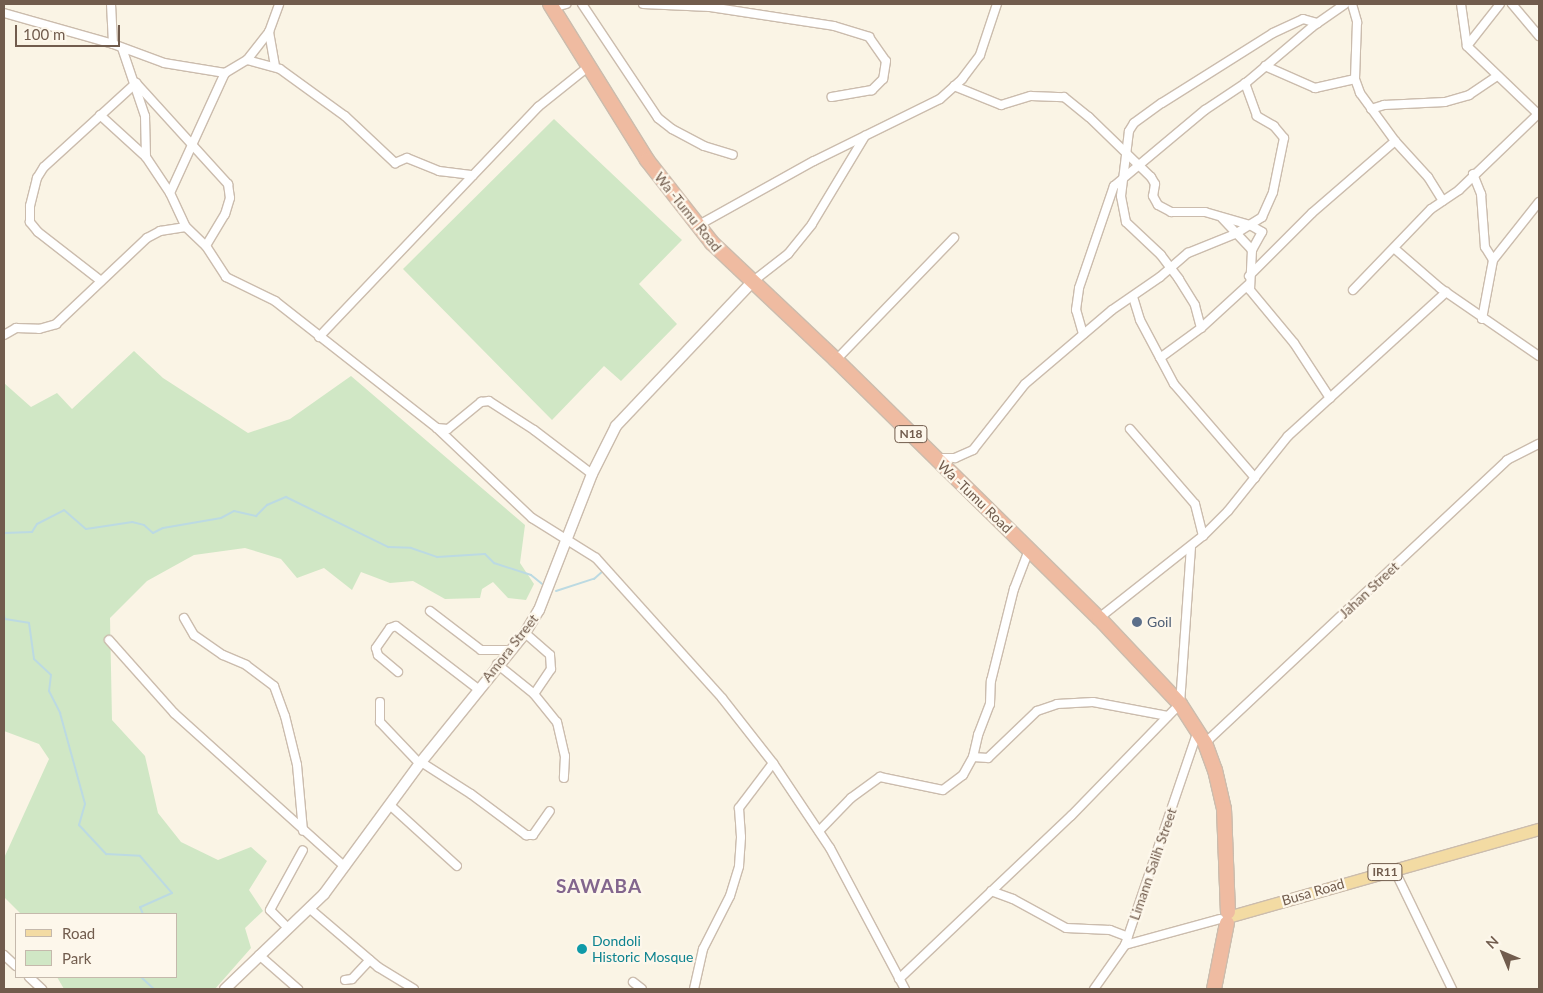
<!DOCTYPE html>
<html>
<head>
<meta charset="utf-8">
<style>
  body { margin:0 }
  #map { position:relative; width:1543px; height:993px; overflow:hidden; background:#faf4e5; font-family:Lato,sans-serif }
  div>[style] { position:absolute }
  [style*='--x'] { left:calc(var(--x)*1px); top:calc(var(--y)*1px); width:calc(var(--w)*1px); rotate:calc(var(--a)*1deg) }
  .green>* { inset:0; background:#d0e7c5 }
  .stream>* { height:2px; margin:-1px; padding:0 1px; transform-origin:1px; border-radius:1px; background:#bcdae2 }
  .roads { filter:drop-shadow(1px 0 #cbbcad) drop-shadow(-1px 0 #cbbcad) drop-shadow(0 1px #cbbcad) drop-shadow(0 -1px #cbbcad) }
  .street>* { height:8px; margin:-4px; padding:0 4px; transform-origin:4px; border-radius:4px; background:#fff }
  .secondary>* { height:10px; margin:-5px; padding:0 5px; transform-origin:5px; border-radius:5px; background:#fff }
  .primary>* { height:11px; margin:-5.5px; padding:0 5.5px; transform-origin:5.5px; border-radius:5.5px; background:#f3dba3 }
  .highway>* { height:14px; margin:-7px; padding:0 7px; transform-origin:7px; border-radius:7px; background:#efbba1 }
  .dots>* { width:14px; height:14px; translate:-50% -50%; box-sizing:border-box; border:2px solid #fdf7eb; border-radius:50% }
  span { translate:-50% -50%; white-space:nowrap; text-align:center; line-height:1.15; -webkit-text-stroke:4.5px #fdf7eb; paint-order:stroke }
  .shield-label span { padding:1px 4px; background:#fdf7eb; border:1px solid; border-radius:4px; -webkit-text-stroke-width:0 }
  .shield-label { font-size:12px; color:#715c4d; font-weight:700 }
  .street-label { font-size:14px; color:#715c4d }
  .service-label { font-size:14px; color:#4e5e75 }
  .left { translate:0 -50%; text-align:left }
  .culture-label { font-size:14px; color:#0d838f }
  .district-label { font-size:19px; color:#82658d; font-weight:700; letter-spacing:1px }
  .frame { position:absolute; inset:0; border:5px solid #715c4d; pointer-events:none }
  .legend { position:absolute; left:15px; top:913px; width:162px; height:65px; box-sizing:border-box; background:#fdf7eb; border:1px solid #c5b9ac; margin:0; padding:6px 9px; list-style:none; font-size:15px; color:#715c4d }
  .legend li { display:flex; align-items:center; gap:10px; height:25px }
  .legend b { width:25px; border:1px solid #c5b9ac }
  .north { position:absolute; left:1478px; top:928px; width:50px; height:50px; -webkit-text-stroke:4px #fdf7eb; paint-order:stroke; rotate:315deg; font-size:14px; font-weight:700; line-height:20px; text-align:center; color:#715c4d }
  .north::after { content:''; display:block; margin:auto; width:18px; height:22px; background:#715c4d; clip-path:polygon(50% 0,100% 100%,50% 72%,0 100%) }
  .scale { position:absolute; left:15px; top:25px; width:105px; height:22px; box-sizing:border-box; border:2px solid #715c4d; border-top:0; padding-left:6px; font-size:15px; line-height:18px; white-space:nowrap; color:#715c4d; -webkit-text-stroke:4px #fdf7eb; paint-order:stroke }
</style>
</head>
<body>
<div id="map">
  <div class="green">
    <div style="clip-path:polygon(554px 119px,682px 240px,639px 284px,677px 324px,621px 381px,604px 366px,552px 420px,403px 269px)"></div>
    <div style="clip-path:polygon(134px 351px,163px 378px,248px 433px,290px 419px,351px 376px,525px 525px,520px 563px,534px 584px,526px 600px,508px 598px,493px 582px,482px 589px,480px 598px,445px 599px,413px 581px,390px 583px,361px 572px,352px 590px,324px 568px,297px 578px,281px 559px,245px 548px,194px 555px,147px 581px,110px 618px,112px 720px,145px 756px,158px 813px,181px 842px,218px 860px,251px 847px,267px 861px,249px 890px,263px 911px,245px 928px,251px 948px,215px 989px,64px 989px,57px 977px,176px 977px,176px 914px,21px 914px,4px 897px,4px 858px,49px 759px,39px 744px,4px 731px,4px 383px,31px 407px,57px 393px,72px 409px)"></div>
  </div>
  <div class="stream">
    <div style="--x:4;--y:533;--w:28;--a:-2"></div>
    <div style="--x:32;--y:532;--w:9;--a:-58"></div>
    <div style="--x:37;--y:524;--w:30;--a:-27"></div>
    <div style="--x:64;--y:510;--w:29;--a:41"></div>
    <div style="--x:86;--y:529;--w:47;--a:-8.7"></div>
    <div style="--x:132;--y:522;--w:12;--a:14"></div>
    <div style="--x:144;--y:525;--w:12;--a:42"></div>
    <div style="--x:153;--y:533;--w:11;--a:-27"></div>
    <div style="--x:163;--y:528;--w:59;--a:-9.8"></div>
    <div style="--x:221;--y:518;--w:15;--a:-28"></div>
    <div style="--x:234;--y:511;--w:23;--a:13"></div>
    <div style="--x:256;--y:516;--w:16;--a:-45"></div>
    <div style="--x:267;--y:505;--w:21;--a:-23"></div>
    <div style="--x:286;--y:497;--w:114;--a:26.1"></div>
    <div style="--x:388;--y:547;--w:23;--a:2"></div>
    <div style="--x:411;--y:548;--w:28;--a:19"></div>
    <div style="--x:437;--y:557;--w:48;--a:-3.6"></div>
    <div style="--x:485;--y:554;--w:13;--a:45"></div>
    <div style="--x:494;--y:563;--w:39;--a:18"></div>
    <div style="--x:531;--y:575;--w:14;--a:39"></div>
    <div style="--x:556;--y:591;--w:40;--a:-18"></div>
    <div style="--x:594;--y:579;--w:12;--a:-42"></div>
    <div style="--x:4;--y:615;--w:4;--a:76"></div>
    <div style="--x:5;--y:619;--w:24;--a:9"></div>
    <div style="--x:29;--y:623;--w:36;--a:82"></div>
    <div style="--x:34;--y:659;--w:23;--a:43"></div>
    <div style="--x:51;--y:675;--w:16;--a:97"></div>
    <div style="--x:49;--y:691;--w:25;--a:63"></div>
    <div style="--x:60;--y:713;--w:94;--a:74.6"></div>
    <div style="--x:85;--y:804;--w:22;--a:106"></div>
    <div style="--x:79;--y:825;--w:40;--a:47"></div>
    <div style="--x:106;--y:854;--w:34;--a:3"></div>
    <div style="--x:140;--y:856;--w:49;--a:49.1"></div>
    <div style="--x:172;--y:893;--w:35;--a:156"></div>
    <div style="--x:140;--y:907;--w:8;--a:67"></div>
    <div style="--x:141;--y:977;--w:18;--a:43"></div>
  </div>
  <div class="roads">
    <div class="street">
      <div style="--x:111;--y:4;--w:40;--a:87.1"></div>
      <div style="--x:582;--y:4;--w:137;--a:56.3"></div>
      <div style="--x:658;--y:118;--w:18;--a:38"></div>
      <div style="--x:672;--y:129;--w:36;--a:28"></div>
      <div style="--x:704;--y:146;--w:30;--a:17"></div>
      <div style="--x:643;--y:4;--w:67;--a:2.6"></div>
      <div style="--x:710;--y:7;--w:125;--a:8.7"></div>
      <div style="--x:834;--y:26;--w:37;--a:17"></div>
      <div style="--x:869;--y:37;--w:29;--a:55"></div>
      <div style="--x:886;--y:61;--w:18;--a:99"></div>
      <div style="--x:883;--y:79;--w:16;--a:135"></div>
      <div style="--x:872;--y:90;--w:41;--a:170.1"></div>
      <div style="--x:1352;--y:4;--w:19;--a:74"></div>
      <div style="--x:1357;--y:22;--w:57;--a:92"></div>
      <div style="--x:1355;--y:79;--w:15;--a:70"></div>
      <div style="--x:1360;--y:93;--w:59;--a:53.9"></div>
      <div style="--x:1395;--y:141;--w:49;--a:47.5"></div>
      <div style="--x:1428;--y:177;--w:28;--a:58"></div>
      <div style="--x:1461;--y:4;--w:42;--a:81.9"></div>
      <div style="--x:1467;--y:46;--w:100;--a:43.8"></div>
      <div style="--x:1512;--y:4;--w:42;--a:49.8"></div>
      <div style="--x:552;--y:8;--w:15;--a:-16"></div>
      <div style="--x:4;--y:13;--w:113;--a:15.9"></div>
      <div style="--x:113;--y:44;--w:54;--a:20.4"></div>
      <div style="--x:164;--y:63;--w:62;--a:9.3"></div>
      <div style="--x:225;--y:73;--w:26;--a:-31"></div>
      <div style="--x:247;--y:60;--w:36;--a:-52"></div>
      <div style="--x:269;--y:32;--w:30;--a:-70"></div>
      <div style="--x:269;--y:32;--w:35;--a:80"></div>
      <div style="--x:1467;--y:46;--w:53;--a:-51.8"></div>
      <div style="--x:122;--y:48;--w:72;--a:71.3"></div>
      <div style="--x:145;--y:116;--w:41;--a:88.6"></div>
      <div style="--x:247;--y:60;--w:34;--a:15"></div>
      <div style="--x:280;--y:69;--w:80;--a:35.9"></div>
      <div style="--x:345;--y:116;--w:69;--a:43.2"></div>
      <div style="--x:395;--y:163;--w:13;--a:-23"></div>
      <div style="--x:407;--y:158;--w:35;--a:22"></div>
      <div style="--x:439;--y:171;--w:34;--a:7"></div>
      <div style="--x:1265;--y:66;--w:55;--a:23.7"></div>
      <div style="--x:1315;--y:88;--w:41;--a:-12.7"></div>
      <div style="--x:136;--y:83;--w:137;--a:47.7"></div>
      <div style="--x:228;--y:184;--w:14;--a:82"></div>
      <div style="--x:230;--y:198;--w:17;--a:107"></div>
      <div style="--x:225;--y:214;--w:37;--a:121"></div>
      <div style="--x:954;--y:86;--w:51;--a:22"></div>
      <div style="--x:1001;--y:105;--w:31;--a:-17"></div>
      <div style="--x:1031;--y:96;--w:33;--a:2"></div>
      <div style="--x:1064;--y:97;--w:32;--a:39"></div>
      <div style="--x:1089;--y:117;--w:86;--a:44.1"></div>
      <div style="--x:1151;--y:177;--w:8;--a:60"></div>
      <div style="--x:1155;--y:184;--w:12;--a:99"></div>
      <div style="--x:1153;--y:196;--w:10;--a:61"></div>
      <div style="--x:1158;--y:205;--w:15;--a:28"></div>
      <div style="--x:1171;--y:212;--w:34;--a:0"></div>
      <div style="--x:1205;--y:212;--w:47;--a:16.1"></div>
      <div style="--x:1250;--y:225;--w:14;--a:30"></div>
      <div style="--x:1262;--y:232;--w:21;--a:119"></div>
      <div style="--x:1252;--y:250;--w:40;--a:92.9"></div>
      <div style="--x:1250;--y:290;--w:69;--a:50.3"></div>
      <div style="--x:1294;--y:343;--w:66;--a:56.8"></div>
      <div style="--x:1371;--y:109;--w:14;--a:-17"></div>
      <div style="--x:1384;--y:105;--w:61;--a:-2.8"></div>
      <div style="--x:1445;--y:102;--w:25;--a:-16"></div>
      <div style="--x:1469;--y:95;--w:34;--a:-34"></div>
      <div style="--x:100;--y:115;--w:62;--a:42.4"></div>
      <div style="--x:146;--y:157;--w:43;--a:56.3"></div>
      <div style="--x:170;--y:193;--w:38;--a:65"></div>
      <div style="--x:186;--y:227;--w:28;--a:44"></div>
      <div style="--x:206;--y:246;--w:37;--a:57"></div>
      <div style="--x:226;--y:277;--w:55;--a:26.1"></div>
      <div style="--x:275;--y:301;--w:206;--a:38.1"></div>
      <div style="--x:437;--y:428;--w:11;--a:5"></div>
      <div style="--x:448;--y:429;--w:43;--a:-39.3"></div>
      <div style="--x:481;--y:402;--w:8;--a:-7"></div>
      <div style="--x:489;--y:401;--w:54;--a:32.8"></div>
      <div style="--x:534;--y:430;--w:73;--a:37.2"></div>
      <div style="--x:1473;--y:174;--w:22;--a:68"></div>
      <div style="--x:1481;--y:194;--w:53;--a:85.7"></div>
      <div style="--x:1485;--y:247;--w:15;--a:58"></div>
      <div style="--x:170;--y:193;--w:132;--a:-65.4"></div>
      <div style="--x:1222;--y:218;--w:44;--a:46.8"></div>
      <div style="--x:697;--y:226;--w:134;--a:-29.1"></div>
      <div style="--x:814;--y:161;--w:140;--a:-26.2"></div>
      <div style="--x:940;--y:99;--w:30;--a:-42"></div>
      <div style="--x:962;--y:79;--w:30;--a:-53"></div>
      <div style="--x:980;--y:55;--w:54;--a:-71.6"></div>
      <div style="--x:1395;--y:249;--w:60;--a:40.9"></div>
      <div style="--x:1440;--y:288;--w:120;--a:34.5"></div>
      <div style="--x:1249;--y:276;--w:89;--a:-45"></div>
      <div style="--x:1312;--y:213;--w:110;--a:-40.9"></div>
      <div style="--x:101;--y:281;--w:80;--a:-142.1"></div>
      <div style="--x:38;--y:232;--w:13;--a:-129"></div>
      <div style="--x:30;--y:222;--w:16;--a:-90"></div>
      <div style="--x:30;--y:206;--w:29;--a:-76"></div>
      <div style="--x:37;--y:178;--w:13;--a:-58"></div>
      <div style="--x:44;--y:167;--w:125;--a:-42.4"></div>
      <div style="--x:752;--y:282;--w:46;--a:-37.9"></div>
      <div style="--x:788;--y:254;--w:38;--a:-51"></div>
      <div style="--x:812;--y:224;--w:103;--a:-58.9"></div>
      <div style="--x:1353;--y:290;--w:112;--a:-46.1"></div>
      <div style="--x:1431;--y:209;--w:34;--a:-34"></div>
      <div style="--x:1459;--y:190;--w:111;--a:-43.9"></div>
      <div style="--x:1133;--y:297;--w:24;--a:73"></div>
      <div style="--x:1140;--y:320;--w:72;--a:62"></div>
      <div style="--x:1174;--y:384;--w:124;--a:49.2"></div>
      <div style="--x:1482;--y:319;--w:60;--a:-79.4"></div>
      <div style="--x:1493;--y:260;--w:74;--a:-51.6"></div>
      <div style="--x:1201;--y:328;--w:24;--a:-105"></div>
      <div style="--x:1195;--y:305;--w:31;--a:-122"></div>
      <div style="--x:1179;--y:279;--w:30;--a:-127"></div>
      <div style="--x:1161;--y:255;--w:48;--a:-136.7"></div>
      <div style="--x:1126;--y:222;--w:26;--a:-101"></div>
      <div style="--x:1121;--y:196;--w:65;--a:-83"></div>
      <div style="--x:1129;--y:131;--w:9;--a:-58"></div>
      <div style="--x:1134;--y:123;--w:34;--a:-36"></div>
      <div style="--x:1162;--y:103;--w:131;--a:-32.2"></div>
      <div style="--x:1273;--y:33;--w:33;--a:-25"></div>
      <div style="--x:1303;--y:19;--w:15;--a:16"></div>
      <div style="--x:1083;--y:334;--w:25;--a:-106"></div>
      <div style="--x:1076;--y:310;--w:22;--a:-82"></div>
      <div style="--x:1079;--y:288;--w:108;--a:-71.1"></div>
      <div style="--x:1114;--y:186;--w:119;--a:-39.9"></div>
      <div style="--x:1205;--y:110;--w:50;--a:-33.7"></div>
      <div style="--x:1247;--y:82;--w:85;--a:-40.2"></div>
      <div style="--x:1312;--y:27;--w:40;--a:-34.9"></div>
      <div style="--x:4;--y:335;--w:14;--a:-30"></div>
      <div style="--x:16;--y:328;--w:23;--a:2"></div>
      <div style="--x:39;--y:329;--w:18;--a:-16"></div>
      <div style="--x:56;--y:324;--w:125;--a:-43.4"></div>
      <div style="--x:147;--y:238;--w:15;--a:-28"></div>
      <div style="--x:160;--y:231;--w:26;--a:-9"></div>
      <div style="--x:319;--y:337;--w:318;--a:-46.4"></div>
      <div style="--x:538;--y:107;--w:65;--a:-38.8"></div>
      <div style="--x:1160;--y:358;--w:51;--a:-36.2"></div>
      <div style="--x:1201;--y:328;--w:64;--a:-42.5"></div>
      <div style="--x:836;--y:360;--w:170;--a:-46"></div>
      <div style="--x:437;--y:428;--w:131;--a:43.5"></div>
      <div style="--x:532;--y:518;--w:75;--a:32"></div>
      <div style="--x:596;--y:558;--w:188;--a:48"></div>
      <div style="--x:722;--y:698;--w:83;--a:51.9"></div>
      <div style="--x:773;--y:763;--w:102;--a:56.2"></div>
      <div style="--x:830;--y:848;--w:160;--a:62"></div>
      <div style="--x:1130;--y:429;--w:99;--a:49.1"></div>
      <div style="--x:1195;--y:504;--w:33;--a:76"></div>
      <div style="--x:938;--y:458;--w:17;--a:0"></div>
      <div style="--x:955;--y:458;--w:20;--a:-24"></div>
      <div style="--x:973;--y:450;--w:84;--a:-51.8"></div>
      <div style="--x:1025;--y:384;--w:114;--a:-40.4"></div>
      <div style="--x:1112;--y:310;--w:58;--a:-34.5"></div>
      <div style="--x:1160;--y:277;--w:37;--a:-41"></div>
      <div style="--x:1188;--y:253;--w:51;--a:-22"></div>
      <div style="--x:1235;--y:234;--w:32;--a:-32"></div>
      <div style="--x:1262;--y:217;--w:27;--a:-66"></div>
      <div style="--x:1273;--y:192;--w:55;--a:-78.5"></div>
      <div style="--x:1284;--y:138;--w:16;--a:-130"></div>
      <div style="--x:1274;--y:126;--w:20;--a:-150"></div>
      <div style="--x:1257;--y:116;--w:35;--a:-110"></div>
      <div style="--x:430;--y:611;--w:64;--a:37.4"></div>
      <div style="--x:481;--y:650;--w:29;--a:0"></div>
      <div style="--x:184;--y:618;--w:20;--a:60"></div>
      <div style="--x:194;--y:635;--w:35;--a:35"></div>
      <div style="--x:223;--y:655;--w:25;--a:23"></div>
      <div style="--x:246;--y:665;--w:35;--a:37"></div>
      <div style="--x:274;--y:686;--w:32;--a:70"></div>
      <div style="--x:285;--y:716;--w:50;--a:76.2"></div>
      <div style="--x:297;--y:765;--w:66;--a:84.8"></div>
      <div style="--x:1099;--y:618;--w:132;--a:-38.3"></div>
      <div style="--x:1203;--y:536;--w:35;--a:-45"></div>
      <div style="--x:1228;--y:511;--w:96;--a:-51.3"></div>
      <div style="--x:1288;--y:436;--w:214;--a:-42.3"></div>
      <div style="--x:525;--y:633;--w:33;--a:41"></div>
      <div style="--x:550;--y:655;--w:14;--a:86"></div>
      <div style="--x:551;--y:669;--w:30;--a:124"></div>
      <div style="--x:109;--y:640;--w:98;--a:48.3"></div>
      <div style="--x:174;--y:713;--w:230;--a:42"></div>
      <div style="--x:497;--y:664;--w:48;--a:39"></div>
      <div style="--x:534;--y:694;--w:36;--a:51"></div>
      <div style="--x:557;--y:722;--w:35;--a:77"></div>
      <div style="--x:565;--y:756;--w:22;--a:93"></div>
      <div style="--x:398;--y:672;--w:26;--a:-140"></div>
      <div style="--x:378;--y:655;--w:7;--a:-106"></div>
      <div style="--x:376;--y:648;--w:24;--a:-55"></div>
      <div style="--x:390;--y:628;--w:6;--a:-18"></div>
      <div style="--x:396;--y:626;--w:103;--a:37.5"></div>
      <div style="--x:380;--y:702;--w:20;--a:90"></div>
      <div style="--x:380;--y:722;--w:58;--a:46.4"></div>
      <div style="--x:1205;--y:743;--w:414;--a:-43.1"></div>
      <div style="--x:1507;--y:460;--w:36;--a:-27"></div>
      <div style="--x:973;--y:757;--w:15;--a:4"></div>
      <div style="--x:988;--y:758;--w:68;--a:-43.8"></div>
      <div style="--x:1037;--y:711;--w:21;--a:-19"></div>
      <div style="--x:1057;--y:704;--w:36;--a:-3"></div>
      <div style="--x:1093;--y:702;--w:76;--a:10.6"></div>
      <div style="--x:421;--y:762;--w:59;--a:32.6"></div>
      <div style="--x:471;--y:794;--w:69;--a:36.7"></div>
      <div style="--x:526;--y:835;--w:7;--a:0"></div>
      <div style="--x:533;--y:835;--w:29;--a:-55"></div>
      <div style="--x:391;--y:806;--w:89;--a:42.3"></div>
      <div style="--x:819;--y:831;--w:46;--a:-45.9"></div>
      <div style="--x:851;--y:798;--w:36;--a:-36"></div>
      <div style="--x:880;--y:777;--w:64;--a:11.7"></div>
      <div style="--x:943;--y:790;--w:25;--a:-37"></div>
      <div style="--x:963;--y:775;--w:21;--a:-61"></div>
      <div style="--x:973;--y:757;--w:23;--a:-77"></div>
      <div style="--x:978;--y:735;--w:33;--a:-69"></div>
      <div style="--x:990;--y:704;--w:23;--a:-88"></div>
      <div style="--x:991;--y:681;--w:95;--a:-76"></div>
      <div style="--x:1014;--y:589;--w:42;--a:-69"></div>
      <div style="--x:1394;--y:869;--w:133;--a:64.2"></div>
      <div style="--x:991;--y:891;--w:23;--a:20"></div>
      <div style="--x:1013;--y:899;--w:60;--a:28.7"></div>
      <div style="--x:1066;--y:928;--w:44;--a:2.6"></div>
      <div style="--x:1110;--y:930;--w:19;--a:21"></div>
      <div style="--x:309;--y:908;--w:91;--a:40.5"></div>
      <div style="--x:378;--y:967;--w:42;--a:31.4"></div>
      <div style="--x:288;--y:928;--w:25;--a:-135"></div>
      <div style="--x:270;--y:910;--w:68;--a:-61.2"></div>
      <div style="--x:1125;--y:945;--w:98;--a:-15.3"></div>
      <div style="--x:4;--y:955;--w:16;--a:43"></div>
      <div style="--x:259;--y:955;--w:52;--a:41.1"></div>
      <div style="--x:29;--y:977;--w:18;--a:43"></div>
      <div style="--x:899;--y:979;--w:237;--a:-43.5"></div>
      <div style="--x:1071;--y:816;--w:156;--a:-45.8"></div>
      <div style="--x:1180;--y:704;--w:157;--a:-86"></div>
      <div style="--x:345;--y:980;--w:7;--a:-8"></div>
      <div style="--x:352;--y:979;--w:26;--a:-47"></div>
      <div style="--x:633;--y:982;--w:11;--a:38"></div>
      <div style="--x:694;--y:989;--w:41;--a:-77.3"></div>
      <div style="--x:703;--y:949;--w:59;--a:-63"></div>
      <div style="--x:730;--y:896;--w:31;--a:-73"></div>
      <div style="--x:739;--y:866;--w:29;--a:-86"></div>
      <div style="--x:741;--y:837;--w:29;--a:-94"></div>
      <div style="--x:739;--y:808;--w:56;--a:-52.9"></div>
      <div style="--x:1094;--y:989;--w:54;--a:-54.8"></div>
      <div style="--x:1125;--y:945;--w:226;--a:-71.2"></div>
    </div>
    <div class="secondary">
      <div style="--x:225;--y:989;--w:137;--a:-43.8"></div>
      <div style="--x:324;--y:894;--w:164;--a:-53.7"></div>
      <div style="--x:421;--y:762;--w:166;--a:-51.1"></div>
      <div style="--x:525;--y:633;--w:27;--a:-59"></div>
      <div style="--x:539;--y:610;--w:146;--a:-68.7"></div>
      <div style="--x:592;--y:474;--w:54;--a:-63.4"></div>
      <div style="--x:616;--y:426;--w:198;--a:-46.6"></div>
    </div>
    <div class="primary">
      <div style="--x:1231;--y:916;--w:320;--a:-15.8"></div>
    </div>
    <div class="highway">
      <div style="--x:550;--y:4;--w:184;--a:58.1"></div>
      <div style="--x:647;--y:160;--w:105;--a:51.9"></div>
      <div style="--x:712;--y:243;--w:170;--a:43.3"></div>
      <div style="--x:836;--y:360;--w:368;--a:44.5"></div>
      <div style="--x:1099;--y:618;--w:118;--a:46.7"></div>
      <div style="--x:1180;--y:704;--w:46;--a:57.3"></div>
      <div style="--x:1205;--y:743;--w:29;--a:70"></div>
      <div style="--x:1215;--y:770;--w:40;--a:77"></div>
      <div style="--x:1224;--y:809;--w:103;--a:87.8"></div>
      <div style="--x:1214;--y:989;--w:67;--a:-78.9"></div>
    </div>
  </div>
  <div class="dots">
    <div style="left:1137px;top:622px;background:#5c6f8a"></div>
    <div style="left:582px;top:949px;background:#0f9aa8"></div>
  </div>
  <div class="shield-label">
    <span style="left:911px;top:434px">N18</span>
    <span style="left:1385px;top:872px">IR11</span>
  </div>
  <div class="street-label">
    <span style="left:688px;top:212px;rotate:51deg">Wa -Tumu Road</span>
    <span style="left:975px;top:497px;rotate:44deg">Wa -Tumu Road</span>
    <span style="left:1369px;top:590px;rotate:-43deg">Jahan Street</span>
    <span style="left:510px;top:648px;rotate:-52deg">Amora Street</span>
    <span style="left:1153px;top:864px;rotate:-71deg">Limann Salih Street</span>
    <span style="left:1313px;top:892px;rotate:-16deg">Busa Road</span>
  </div>
  <div class="service-label">
    <span class="left" style="left:1147px;top:622px">Goil</span>
  </div>
  <div class="culture-label">
    <span class="left" style="left:592px;top:949px">Dondoli<br>Historic Mosque</span>
  </div>
  <div class="district-label">
    <span style="left:599px;top:886px">SAWABA</span>
  </div>
  <div class="frame"></div>
  <ul class="legend">
  <li><b style="height:6px;background:#f3dba3"></b>Road</li>
  <li><b style="height:14px;background:#d0e7c5"></b>Park</li>
  </ul>
  <div class="north">N</div>
  <div class="scale">100 m</div>
</div>
</body>
</html>
